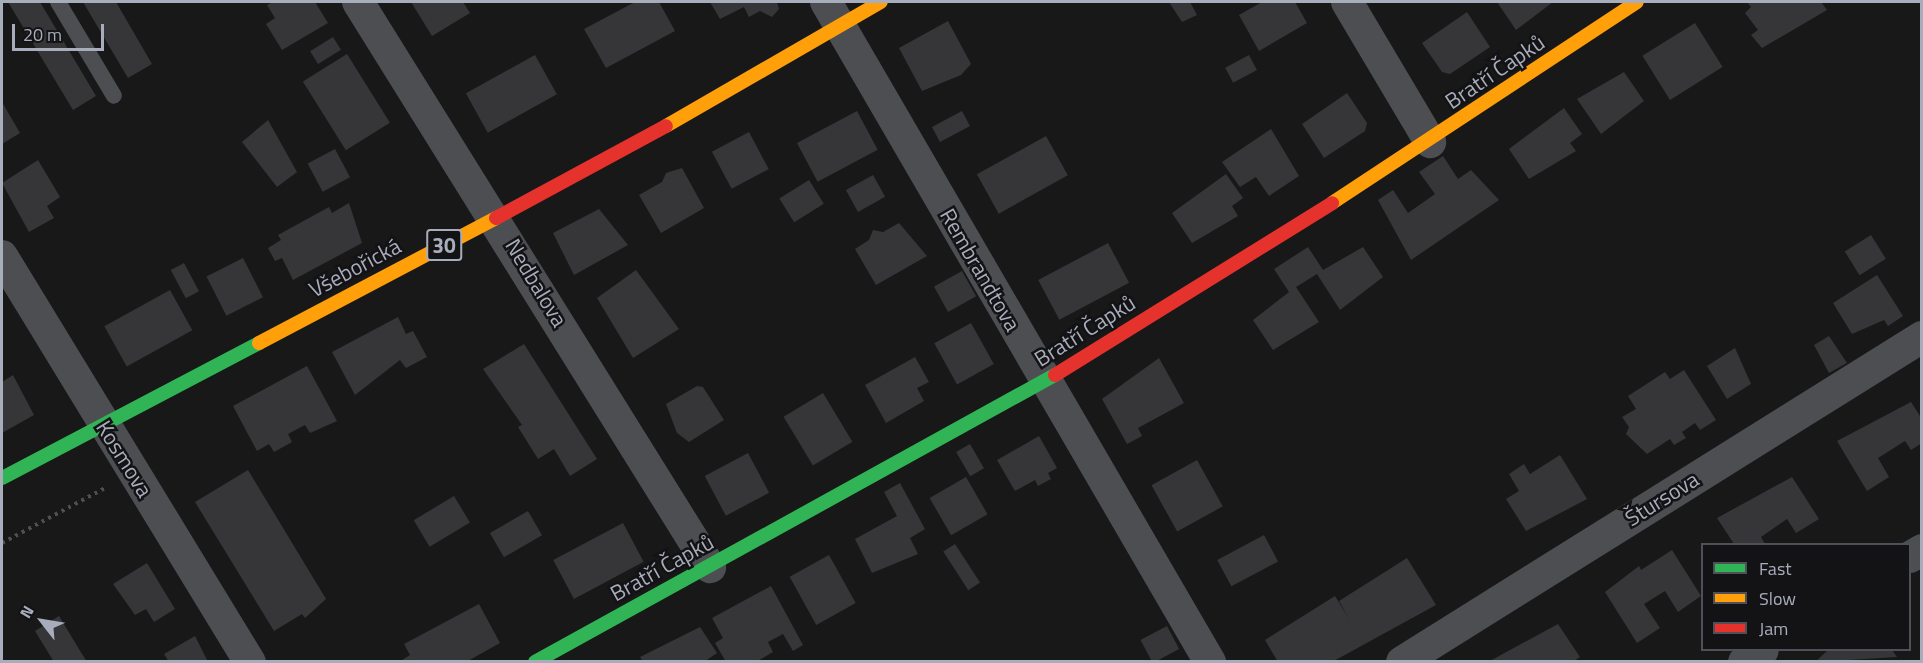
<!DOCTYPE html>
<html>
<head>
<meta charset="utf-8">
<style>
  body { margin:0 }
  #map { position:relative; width:1923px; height:663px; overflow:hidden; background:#181819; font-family:"Titillium Web",sans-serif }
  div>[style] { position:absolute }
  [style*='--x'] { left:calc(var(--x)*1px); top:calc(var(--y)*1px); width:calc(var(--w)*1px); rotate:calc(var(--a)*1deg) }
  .building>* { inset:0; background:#363638; transform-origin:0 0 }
  .path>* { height:4px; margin-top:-2px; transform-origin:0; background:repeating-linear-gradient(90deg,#4e4f53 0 3px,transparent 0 7.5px) }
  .lane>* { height:16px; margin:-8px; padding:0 8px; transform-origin:8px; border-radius:8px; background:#4c4e52 }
  .street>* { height:32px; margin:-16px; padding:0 16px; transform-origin:16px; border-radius:16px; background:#4c4e52 }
  .fast>* { height:14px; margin:-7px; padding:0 7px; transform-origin:7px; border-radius:7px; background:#30b455 }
  .slow>* { height:14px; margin:-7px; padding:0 7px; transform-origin:7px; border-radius:7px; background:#ff9f0a }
  .jam>* { height:14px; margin:-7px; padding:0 7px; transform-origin:7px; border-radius:7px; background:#e5322d }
  span { translate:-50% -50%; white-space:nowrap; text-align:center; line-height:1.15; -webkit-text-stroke:5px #131215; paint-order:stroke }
  .shield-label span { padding:2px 4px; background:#131215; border:2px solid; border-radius:4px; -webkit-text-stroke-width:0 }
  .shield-label { font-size:21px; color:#a8adbb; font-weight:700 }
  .street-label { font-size:22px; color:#a8adbb }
  .frame { position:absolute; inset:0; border:3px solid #a8adbb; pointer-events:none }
  .legend { position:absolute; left:1701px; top:543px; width:210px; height:108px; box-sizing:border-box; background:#131215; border:2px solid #4f5057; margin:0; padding:8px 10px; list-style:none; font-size:18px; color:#a8adbb }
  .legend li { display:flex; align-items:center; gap:12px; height:30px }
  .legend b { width:30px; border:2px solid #4f5057 }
  .north { position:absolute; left:12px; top:591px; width:60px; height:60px; -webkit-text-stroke:4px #131215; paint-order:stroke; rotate:301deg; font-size:16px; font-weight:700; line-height:24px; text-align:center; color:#a8adbb }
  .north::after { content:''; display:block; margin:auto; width:21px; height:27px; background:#a8adbb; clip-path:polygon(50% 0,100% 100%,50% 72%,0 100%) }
  .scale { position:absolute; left:12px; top:24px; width:92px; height:27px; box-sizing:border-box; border:3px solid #a8adbb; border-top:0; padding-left:8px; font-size:18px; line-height:21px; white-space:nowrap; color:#a8adbb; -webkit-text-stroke:4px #131215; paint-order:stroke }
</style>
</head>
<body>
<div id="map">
  <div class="building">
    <div style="clip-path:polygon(8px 2px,40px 2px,96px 96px,73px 110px)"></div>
    <div style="clip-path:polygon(83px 2px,116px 2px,152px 64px,128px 78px)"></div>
    <div style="clip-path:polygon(273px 2px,315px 2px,328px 23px,282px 50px,266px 24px,275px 18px,267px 5px)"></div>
    <div style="clip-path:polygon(411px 2px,463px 2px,470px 13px,432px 36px)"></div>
    <div style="clip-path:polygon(635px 2px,659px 2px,675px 31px,606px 68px,584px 29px)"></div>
    <div style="clip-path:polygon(710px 2px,777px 2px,779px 9px,772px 17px,760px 11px,749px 17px,744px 7px,720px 19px)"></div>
    <div style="clip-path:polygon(1169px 2px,1190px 2px,1197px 15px,1182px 22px)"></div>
    <div style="clip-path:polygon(1262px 2px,1295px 2px,1307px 23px,1259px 51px,1239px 15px)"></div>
    <div style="clip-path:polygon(1497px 2px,1553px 2px,1516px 30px)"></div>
    <div style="clip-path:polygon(1747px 2px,1821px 2px,1827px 10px,1762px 48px,1751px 35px,1758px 30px,1745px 13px,1751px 7px)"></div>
    <div style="clip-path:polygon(1467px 12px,1490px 47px,1450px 74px,1442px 72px,1422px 43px)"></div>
    <div style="clip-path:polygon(948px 21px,971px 64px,961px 75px,922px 91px,899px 48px)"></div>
    <div style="left:1695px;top:23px;width:52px;height:62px;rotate:58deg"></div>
    <div style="left:333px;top:37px;width:15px;height:27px;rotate:58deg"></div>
    <div style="left:347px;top:54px;width:81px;height:52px;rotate:58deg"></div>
    <div style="left:535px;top:55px;width:45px;height:79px;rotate:61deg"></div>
    <div style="left:1249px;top:55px;width:17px;height:27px;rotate:62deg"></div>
    <div style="clip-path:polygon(1624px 72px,1644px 101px,1601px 134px,1577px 99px)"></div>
    <div style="clip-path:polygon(1347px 93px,1367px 123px,1365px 131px,1324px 158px,1302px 124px)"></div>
    <div style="clip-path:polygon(2px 102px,20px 133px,2px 144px)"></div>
    <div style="clip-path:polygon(1564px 108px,1582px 134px,1570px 143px,1576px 151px,1529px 179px,1509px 149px)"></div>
    <div style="left:857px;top:111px;width:44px;height:68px;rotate:62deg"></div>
    <div style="left:962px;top:111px;width:17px;height:34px;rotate:62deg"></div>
    <div style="clip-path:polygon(268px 120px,297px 172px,277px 187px,242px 142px)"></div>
    <div style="clip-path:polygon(1271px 129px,1299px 176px,1269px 196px,1256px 177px,1240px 187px,1222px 162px)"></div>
    <div style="left:749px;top:132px;width:42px;height:42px;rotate:62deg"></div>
    <div style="left:1046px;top:136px;width:45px;height:79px;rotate:61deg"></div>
    <div style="left:335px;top:149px;width:32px;height:31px;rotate:62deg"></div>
    <div style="clip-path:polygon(1443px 156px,1458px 179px,1471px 170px,1499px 200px,1411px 260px,1378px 200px,1393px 190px,1408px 213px,1435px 194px,1419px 172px)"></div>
    <div style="clip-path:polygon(38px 160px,60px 197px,47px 206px,54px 218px,29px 232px,2px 183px)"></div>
    <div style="clip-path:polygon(682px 168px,704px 208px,661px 233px,639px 195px,662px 182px,666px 173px)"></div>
    <div style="clip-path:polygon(1226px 174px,1243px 198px,1232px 206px,1238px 216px,1192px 243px,1172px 213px)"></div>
    <div style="left:873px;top:175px;width:25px;height:31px;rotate:61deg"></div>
    <div style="left:809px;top:180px;width:28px;height:35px;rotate:58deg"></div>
    <div style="clip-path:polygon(349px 203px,362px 243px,293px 280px,282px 258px,275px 261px,268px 248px,281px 240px,278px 235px,329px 207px,332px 213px)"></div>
    <div style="clip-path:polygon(599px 209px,628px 245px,574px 275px,553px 233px)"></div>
    <div style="clip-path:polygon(899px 223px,927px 256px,876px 285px,855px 249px,869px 240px,873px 230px,883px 232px)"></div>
    <div style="left:1871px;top:235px;width:28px;height:31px;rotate:58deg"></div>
    <div style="left:1108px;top:243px;width:45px;height:79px;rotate:62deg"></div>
    <div style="clip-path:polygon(1308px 247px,1323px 270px,1363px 247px,1383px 277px,1340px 310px,1317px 274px,1296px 287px,1319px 322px,1273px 350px,1253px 320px,1289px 292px,1274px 269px)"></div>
    <div style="left:243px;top:258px;width:44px;height:41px;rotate:63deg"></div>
    <div style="left:184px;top:263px;width:32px;height:15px;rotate:62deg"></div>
    <div style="clip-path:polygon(636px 270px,679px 329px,633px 358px,597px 298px)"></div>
    <div style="left:962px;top:271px;width:29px;height:32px;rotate:61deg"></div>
    <div style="clip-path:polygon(1877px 275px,1903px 316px,1888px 326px,1884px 320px,1852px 334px,1833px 303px)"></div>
    <div style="left:170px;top:290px;width:46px;height:75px;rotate:61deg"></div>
    <div style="clip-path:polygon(398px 317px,406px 334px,413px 331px,427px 357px,406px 368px,400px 360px,355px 395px,332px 352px)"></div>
    <div style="left:971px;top:323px;width:47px;height:42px;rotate:61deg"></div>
    <div style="clip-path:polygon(1829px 336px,1847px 363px,1829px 373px,1814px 345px)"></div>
    <div style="clip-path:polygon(524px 344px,597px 459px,570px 476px,554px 449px,538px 459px,518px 427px,522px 425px,483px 369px)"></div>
    <div style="clip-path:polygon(1735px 348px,1751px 384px,1727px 399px,1707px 366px)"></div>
    <div style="clip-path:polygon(915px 357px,929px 382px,917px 388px,924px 401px,886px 423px,865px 385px)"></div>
    <div style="clip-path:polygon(1159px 358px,1184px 403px,1138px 428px,1142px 436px,1127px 444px,1102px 399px)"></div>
    <div style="clip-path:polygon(307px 366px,337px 421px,310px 433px,305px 425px,288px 434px,292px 442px,274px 452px,269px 444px,257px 451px,233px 406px)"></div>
    <div style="clip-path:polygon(1684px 370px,1716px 420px,1700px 430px,1695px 423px,1682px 432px,1686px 438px,1674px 445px,1670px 439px,1647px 454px,1626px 434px,1629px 427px,1622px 417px,1636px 409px,1628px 396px,1665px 372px,1670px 379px)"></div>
    <div style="clip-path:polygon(13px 375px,34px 415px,2px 433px,2px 382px)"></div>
    <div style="clip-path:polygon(697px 386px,703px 387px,724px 420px,689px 442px,677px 433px,666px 404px)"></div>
    <div style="left:823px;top:393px;width:57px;height:46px;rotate:59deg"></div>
    <div style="clip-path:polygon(1911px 402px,1922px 419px,1922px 443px,1911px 450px,1905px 441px,1878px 458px,1889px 477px,1867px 491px,1837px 441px)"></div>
    <div style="clip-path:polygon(1039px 436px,1057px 468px,1048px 473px,1051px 479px,1038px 486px,1035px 480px,1015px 491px,997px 460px)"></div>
    <div style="left:970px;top:444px;width:28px;height:16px;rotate:60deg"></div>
    <div style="left:748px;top:453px;width:45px;height:49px;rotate:62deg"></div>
    <div style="clip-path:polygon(1560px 455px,1587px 499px,1526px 531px,1506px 499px,1519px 491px,1509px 474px,1524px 464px,1530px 474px)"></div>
    <div style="left:1197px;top:460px;width:53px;height:52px;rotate:61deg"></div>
    <div style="clip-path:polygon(248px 470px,326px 599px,305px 618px,302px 614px,274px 631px,195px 502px)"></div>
    <div style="left:966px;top:477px;width:43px;height:42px;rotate:60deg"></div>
    <div style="clip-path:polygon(1792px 477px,1819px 519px,1796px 533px,1787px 519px,1761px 537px,1765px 544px,1734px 544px,1717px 518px)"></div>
    <div style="clip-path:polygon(900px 483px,925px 529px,910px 538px,918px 554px,872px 573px,855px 539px,897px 516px,884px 492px)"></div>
    <div style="left:454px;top:496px;width:31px;height:47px;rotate:59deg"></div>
    <div style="left:528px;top:511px;width:28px;height:44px;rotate:60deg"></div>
    <div style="left:623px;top:523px;width:44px;height:79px;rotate:62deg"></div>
    <div style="left:1264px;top:535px;width:30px;height:53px;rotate:62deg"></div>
    <div style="left:955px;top:544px;width:46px;height:14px;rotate:57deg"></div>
    <div style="clip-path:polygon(1672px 550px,1701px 596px,1678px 612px,1665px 591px,1644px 604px,1660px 628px,1637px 643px,1605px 592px,1639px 566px,1641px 570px)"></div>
    <div style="left:829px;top:555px;width:55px;height:45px;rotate:61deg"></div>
    <div style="clip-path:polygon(1407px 558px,1436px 605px,1332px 662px,1278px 662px,1265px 640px,1335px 596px,1349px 619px,1339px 601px)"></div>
    <div style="clip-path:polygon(147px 563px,175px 609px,154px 622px,146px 609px,135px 615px,113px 584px)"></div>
    <div style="clip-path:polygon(771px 586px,803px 645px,793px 651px,783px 634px,768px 642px,773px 652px,756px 662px,726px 662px,715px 643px,723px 638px,712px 618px)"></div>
    <div style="clip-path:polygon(479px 604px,500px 643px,466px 662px,399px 662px,410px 655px,404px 644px)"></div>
    <div style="clip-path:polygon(59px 616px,79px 649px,87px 662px,54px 662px,35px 631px)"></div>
    <div style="clip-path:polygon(1558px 624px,1580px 657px,1573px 662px,1488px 662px)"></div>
    <div style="left:1167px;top:626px;width:26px;height:30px;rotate:62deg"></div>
    <div style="clip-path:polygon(700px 627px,717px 653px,704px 662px,643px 662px,640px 657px)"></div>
    <div style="clip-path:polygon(195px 636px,208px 662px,169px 662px,164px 654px)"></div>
    <div style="clip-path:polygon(1828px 650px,1892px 650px,1897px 657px,1815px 662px)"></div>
  </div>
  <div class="path">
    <div style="--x:2;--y:543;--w:119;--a:-28.1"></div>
  </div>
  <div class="lane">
    <div style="--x:58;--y:2;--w:109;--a:59.2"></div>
  </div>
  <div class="street">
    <div style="--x:358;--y:2;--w:666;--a:58.08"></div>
    <div style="--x:826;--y:2;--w:764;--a:59.81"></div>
    <div style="--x:1347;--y:2;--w:163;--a:59.3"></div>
    <div style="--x:2;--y:256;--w:476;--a:58.6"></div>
    <div style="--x:1910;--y:557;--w:14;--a:-30"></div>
    <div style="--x:1402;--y:662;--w:613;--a:-32.01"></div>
    <div style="--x:1744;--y:662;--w:22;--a:-32"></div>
  </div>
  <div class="fast">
    <div style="--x:2;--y:478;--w:290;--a:-27.7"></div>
    <div style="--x:535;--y:662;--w:594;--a:-28.9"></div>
  </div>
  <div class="slow">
    <div style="--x:666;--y:126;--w:248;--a:-30"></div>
    <div style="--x:1332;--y:203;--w:365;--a:-33.4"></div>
    <div style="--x:259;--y:343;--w:268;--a:-27.8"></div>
  </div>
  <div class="jam">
    <div style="--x:496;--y:218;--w:193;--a:-28.4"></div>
    <div style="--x:1055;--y:375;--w:326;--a:-31.8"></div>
  </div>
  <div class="shield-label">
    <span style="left:444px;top:245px">30</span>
  </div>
  <div class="street-label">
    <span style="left:1495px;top:72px;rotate:-34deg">Bratří Čapků</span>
    <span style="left:355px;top:268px;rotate:-28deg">Všebořická</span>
    <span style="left:980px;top:270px;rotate:60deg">Rembrandtova</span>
    <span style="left:536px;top:283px;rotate:59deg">Nedbalova</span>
    <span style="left:1085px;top:331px;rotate:-32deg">Bratří Čapků</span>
    <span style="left:124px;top:459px;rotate:58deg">Kosmova</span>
    <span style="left:1662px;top:499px;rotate:-32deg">Štursova</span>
    <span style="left:662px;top:568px;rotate:-29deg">Bratří Čapků</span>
  </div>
  <div class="frame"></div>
  <ul class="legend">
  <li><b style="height:8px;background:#30b455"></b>Fast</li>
  <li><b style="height:8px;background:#ff9f0a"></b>Slow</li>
  <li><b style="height:8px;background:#e5322d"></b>Jam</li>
  </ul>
  <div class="north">N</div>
  <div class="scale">20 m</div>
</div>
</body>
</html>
